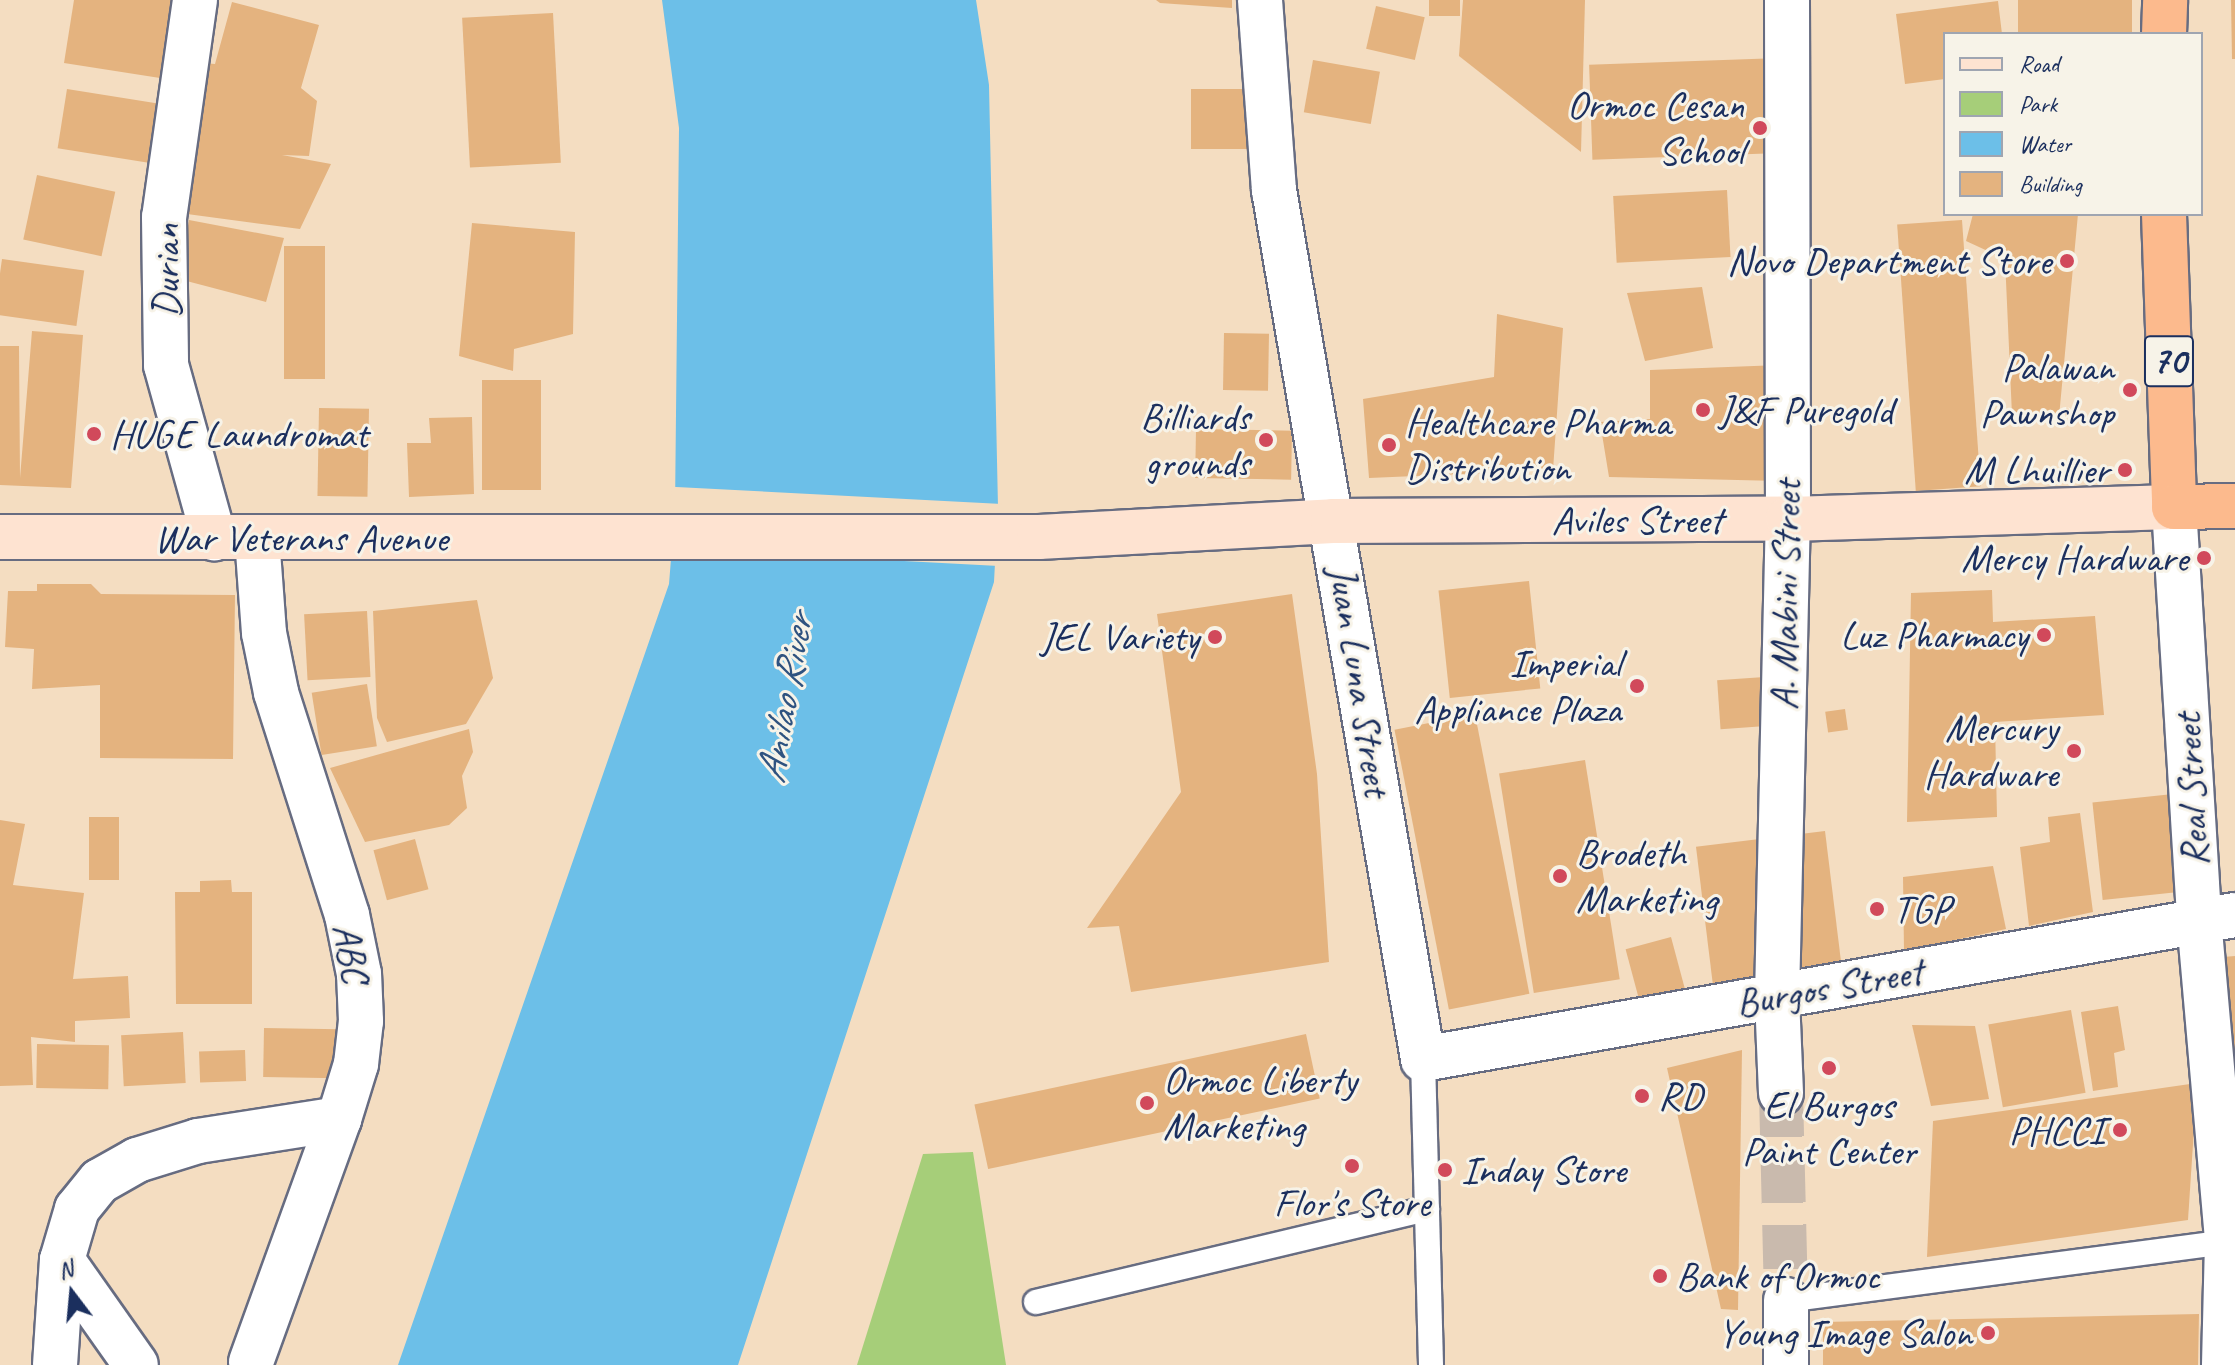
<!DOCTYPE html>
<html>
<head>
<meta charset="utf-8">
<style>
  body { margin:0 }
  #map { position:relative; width:2235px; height:1365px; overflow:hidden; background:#f4ddc1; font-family:Caveat,sans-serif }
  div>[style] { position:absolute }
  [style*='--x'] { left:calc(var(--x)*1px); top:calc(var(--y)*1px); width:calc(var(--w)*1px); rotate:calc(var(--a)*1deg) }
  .green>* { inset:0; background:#a6ce79 }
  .water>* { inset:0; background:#6cbfe8 }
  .pier>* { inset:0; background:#f4ddc1; transform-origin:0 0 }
  .building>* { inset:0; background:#e4b37f; transform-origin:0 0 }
  .street-tunnel>* { height:44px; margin-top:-22px; transform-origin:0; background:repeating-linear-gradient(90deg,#c9baad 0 44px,transparent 0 66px) }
  .roads { filter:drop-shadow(2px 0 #676c81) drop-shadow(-2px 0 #676c81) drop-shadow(0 2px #676c81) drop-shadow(0 -2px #676c81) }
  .lane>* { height:24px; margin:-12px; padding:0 12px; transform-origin:12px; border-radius:12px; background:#fff }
  .street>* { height:44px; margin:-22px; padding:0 22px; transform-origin:22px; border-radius:22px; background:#fff }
  .secondary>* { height:44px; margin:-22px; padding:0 22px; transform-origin:22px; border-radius:22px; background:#fee3d1 }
  .highway>* { height:44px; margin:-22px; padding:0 22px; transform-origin:22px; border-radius:22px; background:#fcba8d }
  .dots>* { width:22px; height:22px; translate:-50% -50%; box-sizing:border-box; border:4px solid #f7f3e8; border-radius:50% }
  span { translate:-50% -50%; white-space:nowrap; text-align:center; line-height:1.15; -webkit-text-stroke:6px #f7f3e8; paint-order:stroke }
  .shield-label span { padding:2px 6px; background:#f7f3e8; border:2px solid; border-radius:6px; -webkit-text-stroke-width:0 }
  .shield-label { font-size:38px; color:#1b2f5e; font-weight:700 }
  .poi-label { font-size:40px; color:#1b2f5e }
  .right { translate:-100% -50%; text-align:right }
  .left { translate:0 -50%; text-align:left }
  .street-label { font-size:40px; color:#1b2f5e }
  .water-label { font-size:42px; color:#2f5380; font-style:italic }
  .legend { position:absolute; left:1943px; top:32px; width:260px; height:184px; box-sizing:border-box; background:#f7f3e8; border:2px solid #9fa5b1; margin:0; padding:10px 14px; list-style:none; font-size:24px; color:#1b2f5e }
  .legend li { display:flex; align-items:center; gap:16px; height:40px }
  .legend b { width:40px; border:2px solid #9fa5b1 }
  .north { position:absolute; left:32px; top:1253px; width:80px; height:80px; -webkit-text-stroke:6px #f7f3e8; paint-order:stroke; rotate:344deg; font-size:22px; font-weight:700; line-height:32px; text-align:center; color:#1b2f5e }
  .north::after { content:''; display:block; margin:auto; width:28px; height:36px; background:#1b2f5e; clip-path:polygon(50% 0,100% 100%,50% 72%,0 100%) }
</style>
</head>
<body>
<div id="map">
  <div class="green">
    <div style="clip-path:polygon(973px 1152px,1006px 1365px,857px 1365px,923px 1154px)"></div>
  </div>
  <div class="water">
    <div style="clip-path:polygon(662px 0,976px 0,989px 85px,998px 507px,994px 582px,738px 1365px,398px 1365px,669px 584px,675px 509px,679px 128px)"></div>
  </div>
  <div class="pier">
    <div style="left:1002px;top:504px;width:62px;height:331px;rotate:93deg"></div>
  </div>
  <div class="building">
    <div style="clip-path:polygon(74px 0,173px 0,160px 78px,64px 63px)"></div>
    <div style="clip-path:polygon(1156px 0,1232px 0,1232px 8px,1160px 3px)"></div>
    <div style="left:1429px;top:0;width:31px;height:16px"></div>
    <div style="clip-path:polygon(1463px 0,1585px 0,1581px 152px,1459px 56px)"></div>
    <div style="left:2018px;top:0;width:114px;height:34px"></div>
    <div style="clip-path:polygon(2231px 0,2235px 0,2235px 59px,2232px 59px)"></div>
    <div style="clip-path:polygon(1998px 1px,2002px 34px,1945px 34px,1945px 79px,1905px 84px,1896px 14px)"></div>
    <div style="clip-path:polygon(232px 2px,319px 25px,301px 88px,317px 101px,309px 156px,282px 155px,331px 164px,300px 229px,187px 214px,203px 63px,215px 64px)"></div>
    <div style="left:1376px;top:6px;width:50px;height:44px;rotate:13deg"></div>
    <div style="left:553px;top:13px;width:150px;height:91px;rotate:87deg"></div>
    <div style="left:1781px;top:58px;width:95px;height:192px;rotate:88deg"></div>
    <div style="left:1313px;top:60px;width:68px;height:53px;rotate:10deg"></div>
    <div style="left:67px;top:89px;width:92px;height:60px;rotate:9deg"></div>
    <div style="left:1191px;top:89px;width:64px;height:60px"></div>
    <div style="left:37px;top:175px;width:80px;height:66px;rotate:12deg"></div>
    <div style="left:1727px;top:190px;width:67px;height:114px;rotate:87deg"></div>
    <div style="clip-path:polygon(1973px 214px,2078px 214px,2059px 417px,2012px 415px,2005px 259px,1966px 241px)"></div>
    <div style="clip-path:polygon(189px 220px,284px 238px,266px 302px,179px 279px)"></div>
    <div style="left:1962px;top:220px;width:267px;height:65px;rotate:86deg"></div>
    <div style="clip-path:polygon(472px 223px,575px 232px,573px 334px,514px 349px,513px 371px,459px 356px)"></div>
    <div style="left:284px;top:246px;width:41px;height:133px"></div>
    <div style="left:2px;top:259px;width:83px;height:56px;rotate:8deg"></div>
    <div style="clip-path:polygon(1702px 287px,1713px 348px,1645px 361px,1627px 293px)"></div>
    <div style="clip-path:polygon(1497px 314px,1563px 328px,1553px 470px,1369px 478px,1363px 399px,1494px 377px)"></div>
    <div style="clip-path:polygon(32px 331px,83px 335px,71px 488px,0 485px,0 346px,19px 346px,20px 478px)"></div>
    <div style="left:1224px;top:333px;width:45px;height:57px;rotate:1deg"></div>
    <div style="clip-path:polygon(1781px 365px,1783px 481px,1609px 477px,1600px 422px,1650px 419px,1650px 370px)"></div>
    <div style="left:482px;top:380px;width:59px;height:110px"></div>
    <div style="left:319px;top:408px;width:50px;height:88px;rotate:1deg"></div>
    <div style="clip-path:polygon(472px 417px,474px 494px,409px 497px,407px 443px,431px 443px,429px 418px)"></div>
    <div style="left:1196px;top:429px;width:96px;height:49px;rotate:1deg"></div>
    <div style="left:1529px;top:581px;width:108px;height:91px;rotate:84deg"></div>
    <div style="clip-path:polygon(37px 584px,91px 584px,101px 594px,235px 595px,233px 759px,100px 758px,100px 685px,32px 689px,34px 649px,5px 647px,8px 591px,37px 591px)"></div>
    <div style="clip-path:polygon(1992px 590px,1993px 622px,2095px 616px,2104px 715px,1995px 722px,1997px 817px,1907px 822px,1911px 593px)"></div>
    <div style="clip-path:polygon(1292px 594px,1317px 774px,1329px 962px,1131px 992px,1119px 926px,1087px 928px,1181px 792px,1157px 614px)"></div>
    <div style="clip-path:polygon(477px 600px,493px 678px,466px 724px,387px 742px,377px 718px,373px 611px)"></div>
    <div style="left:367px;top:611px;width:66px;height:63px;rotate:87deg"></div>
    <div style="left:1779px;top:676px;width:49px;height:62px;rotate:86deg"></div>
    <div style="left:367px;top:684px;width:63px;height:56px;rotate:81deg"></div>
    <div style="left:1845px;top:709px;width:21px;height:20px;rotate:82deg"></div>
    <div style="left:1475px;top:714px;width:285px;height:82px;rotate:79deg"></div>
    <div style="clip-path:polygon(469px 729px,473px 752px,462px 776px,467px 808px,449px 825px,365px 842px,330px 768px)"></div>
    <div style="left:1585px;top:760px;width:222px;height:87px;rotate:81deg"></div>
    <div style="left:2173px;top:794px;width:98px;height:81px;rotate:84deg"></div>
    <div style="clip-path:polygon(2080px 813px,2093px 912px,2029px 926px,2020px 847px,2050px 842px,2048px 817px)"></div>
    <div style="left:89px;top:817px;width:30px;height:63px"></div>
    <div style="clip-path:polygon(0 820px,25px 824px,13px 885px,84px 893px,73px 979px,128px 976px,130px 1018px,75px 1021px,75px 1042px,31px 1037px,33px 1085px,0 1086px)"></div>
    <div style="left:1825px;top:831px;width:148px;height:130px;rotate:83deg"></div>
    <div style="left:415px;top:839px;width:52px;height:43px;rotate:75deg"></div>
    <div style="clip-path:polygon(1993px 866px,2006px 929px,1904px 951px,1903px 877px)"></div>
    <div style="clip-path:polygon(231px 880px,232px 892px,252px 892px,252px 1004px,176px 1004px,175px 892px,200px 892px,200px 881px)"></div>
    <div style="left:1671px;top:937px;width:66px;height:47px;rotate:75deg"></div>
    <div style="clip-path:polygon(2235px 956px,2235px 1138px,2223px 957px)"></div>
    <div style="clip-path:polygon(2118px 1006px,2125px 1050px,2114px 1053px,2118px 1087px,2093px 1091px,2081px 1012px)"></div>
    <div style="left:2071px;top:1010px;width:84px;height:84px;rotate:80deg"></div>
    <div style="clip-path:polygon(1912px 1025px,1975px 1026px,1989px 1099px,1931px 1106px)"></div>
    <div style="left:264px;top:1028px;width:75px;height:49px;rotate:1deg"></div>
    <div style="left:183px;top:1032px;width:51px;height:62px;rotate:87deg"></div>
    <div style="left:1306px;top:1034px;width:66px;height:339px;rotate:78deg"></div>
    <div style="left:37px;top:1044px;width:72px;height:44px;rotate:1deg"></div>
    <div style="left:245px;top:1050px;width:31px;height:46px;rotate:88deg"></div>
    <div style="clip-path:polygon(1742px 1050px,1738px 1310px,1721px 1309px,1667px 1068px)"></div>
    <div style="clip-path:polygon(2197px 1083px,2188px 1220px,1927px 1257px,1933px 1121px)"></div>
    <div style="clip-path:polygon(2199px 1314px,2198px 1365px,1823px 1365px,1823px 1322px)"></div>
  </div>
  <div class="street-tunnel">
    <div style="--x:1781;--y:1093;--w:207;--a:88.6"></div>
  </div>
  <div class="roads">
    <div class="lane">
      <div style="--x:1423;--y:1059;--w:306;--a:88.5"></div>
      <div style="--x:1786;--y:1300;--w:445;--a:-7.5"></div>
      <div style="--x:1036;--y:1302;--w:402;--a:-13.4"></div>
    </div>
    <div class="street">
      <div style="--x:195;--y:0;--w:219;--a:98.1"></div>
      <div style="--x:164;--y:217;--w:148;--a:89.2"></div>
      <div style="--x:166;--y:365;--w:180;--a:74.5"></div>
      <div style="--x:1260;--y:0;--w:191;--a:85.8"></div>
      <div style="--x:1274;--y:190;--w:882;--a:80.27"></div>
      <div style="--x:1423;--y:1059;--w:825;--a:-10.06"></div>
      <div style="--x:2174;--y:507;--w:413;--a:86.5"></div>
      <div style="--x:2199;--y:919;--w:324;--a:85"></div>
      <div style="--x:2227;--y:1242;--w:123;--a:91.4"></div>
      <div style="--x:1781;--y:1093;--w:96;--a:-92.4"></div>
      <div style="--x:1777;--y:997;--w:478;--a:-88.7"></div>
      <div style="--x:1788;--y:519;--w:519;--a:-90.11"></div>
      <div style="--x:62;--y:1260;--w:128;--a:54.8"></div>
      <div style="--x:1786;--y:1300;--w:65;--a:90"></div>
      <div style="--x:251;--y:1362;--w:258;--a:-70.1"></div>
      <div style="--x:339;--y:1119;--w:58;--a:-72.8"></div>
      <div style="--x:356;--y:1064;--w:43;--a:-83.4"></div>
      <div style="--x:361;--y:1021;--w:47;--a:-92.4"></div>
      <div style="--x:359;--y:974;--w:60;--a:-101.5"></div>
      <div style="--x:347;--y:915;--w:234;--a:-107.7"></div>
      <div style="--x:276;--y:692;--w:60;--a:-101.5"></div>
      <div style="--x:264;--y:633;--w:95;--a:-94.2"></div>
      <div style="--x:55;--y:1365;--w:105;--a:-86.2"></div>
      <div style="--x:62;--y:1260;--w:53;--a:-73.6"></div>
      <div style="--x:77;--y:1209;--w:36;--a:-51"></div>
      <div style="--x:100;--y:1181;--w:43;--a:-29.6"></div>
      <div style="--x:137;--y:1160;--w:64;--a:-17.3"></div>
      <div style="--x:198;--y:1141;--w:143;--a:-8.9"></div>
    </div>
    <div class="secondary">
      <div style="--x:0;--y:537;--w:1039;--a:0"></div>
      <div style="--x:1039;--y:537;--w:294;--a:-3.1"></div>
      <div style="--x:1333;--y:521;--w:455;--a:-0.3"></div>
      <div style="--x:1788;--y:519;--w:386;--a:-1.8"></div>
    </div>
    <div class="highway">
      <div style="--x:2164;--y:34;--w:34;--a:-88"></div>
      <div style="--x:2164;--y:214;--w:293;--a:88"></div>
      <div style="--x:2174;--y:507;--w:61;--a:-0.9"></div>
    </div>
  </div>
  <div class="dots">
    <div style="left:1760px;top:128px;background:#d1495b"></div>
    <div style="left:2067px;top:261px;background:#d1495b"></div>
    <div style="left:2130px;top:390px;background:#d1495b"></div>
    <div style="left:1703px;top:410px;background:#d1495b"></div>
    <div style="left:94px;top:434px;background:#d1495b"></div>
    <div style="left:1266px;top:440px;background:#d1495b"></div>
    <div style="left:1389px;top:445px;background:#d1495b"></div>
    <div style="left:2125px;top:470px;background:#d1495b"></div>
    <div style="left:2204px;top:558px;background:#d1495b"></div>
    <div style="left:2044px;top:635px;background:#d1495b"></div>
    <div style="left:1215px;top:637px;background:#d1495b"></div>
    <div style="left:1637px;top:686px;background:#d1495b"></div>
    <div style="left:2074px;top:751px;background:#d1495b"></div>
    <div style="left:1560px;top:876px;background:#d1495b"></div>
    <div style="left:1877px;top:909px;background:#d1495b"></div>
    <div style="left:1829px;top:1068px;background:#d1495b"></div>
    <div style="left:1642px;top:1096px;background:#d1495b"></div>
    <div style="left:1147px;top:1103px;background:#d1495b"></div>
    <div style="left:2120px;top:1130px;background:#d1495b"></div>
    <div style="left:1352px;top:1166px;background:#d1495b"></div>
    <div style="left:1445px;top:1170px;background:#d1495b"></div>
    <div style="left:1660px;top:1276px;background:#d1495b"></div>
    <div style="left:1988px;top:1333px;background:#d1495b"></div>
  </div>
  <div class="shield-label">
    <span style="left:2169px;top:361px">70</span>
  </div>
  <div class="poi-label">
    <span class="right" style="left:1744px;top:128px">Ormoc Cesan<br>School</span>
    <span class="right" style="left:2051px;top:261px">Novo Department Store</span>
    <span class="right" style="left:2114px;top:390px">Palawan<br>Pawnshop</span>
    <span class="left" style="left:1719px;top:410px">J&amp;F Puregold</span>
    <span class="right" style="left:1250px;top:440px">Billiards<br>grounds</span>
    <span class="left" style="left:1405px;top:445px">Healthcare Pharma<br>Distribution</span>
    <span class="left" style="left:110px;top:434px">HUGE Laundromat</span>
    <span class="right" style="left:2109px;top:470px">M Lhuillier</span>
    <span class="right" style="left:2188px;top:558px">Mercy Hardware</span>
    <span class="right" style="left:2028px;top:635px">Luz Pharmacy</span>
    <span class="right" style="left:1199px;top:637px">JEL Variety</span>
    <span class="right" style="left:1621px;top:686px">Imperial<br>Appliance Plaza</span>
    <span class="right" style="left:2058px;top:751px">Mercury<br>Hardware</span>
    <span class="left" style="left:1576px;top:876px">Brodeth<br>Marketing</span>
    <span class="left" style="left:1893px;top:909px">TGP</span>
    <span class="left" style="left:1163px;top:1103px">Ormoc Liberty<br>Marketing</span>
    <span class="left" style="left:1658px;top:1096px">RD</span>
    <span style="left:1829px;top:1128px">El Burgos<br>Paint Center</span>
    <span class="right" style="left:2104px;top:1130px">PHCCI</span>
    <span class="left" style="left:1461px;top:1170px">Inday Store</span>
    <span style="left:1352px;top:1203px">Flor's Store</span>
    <span class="left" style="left:1676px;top:1276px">Bank of Ormoc</span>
    <span class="right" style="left:1972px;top:1333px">Young Image Salon</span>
  </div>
  <div class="street-label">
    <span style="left:166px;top:271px;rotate:-90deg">Durian</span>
    <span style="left:1637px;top:520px">Aviles Street</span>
    <span style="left:301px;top:538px">War Veterans Avenue</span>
    <span style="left:1785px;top:595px;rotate:-89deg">A. Mabini Street</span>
    <span style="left:1360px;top:681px;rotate:81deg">Juan Luna Street</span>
    <span style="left:2191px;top:790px;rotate:-93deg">Real Street</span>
    <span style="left:352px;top:953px;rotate:80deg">ABC</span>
    <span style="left:1829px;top:987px;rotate:-10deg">Burgos Street</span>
  </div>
  <div class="water-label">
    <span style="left:785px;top:699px;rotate:-80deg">Anilao River</span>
  </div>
  <ul class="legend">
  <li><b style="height:10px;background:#fee3d1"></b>Road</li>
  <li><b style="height:22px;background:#a6ce79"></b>Park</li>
  <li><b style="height:22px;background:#6cbfe8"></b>Water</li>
  <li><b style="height:22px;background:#e4b37f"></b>Building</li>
  </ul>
  <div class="north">N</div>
</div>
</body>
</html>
